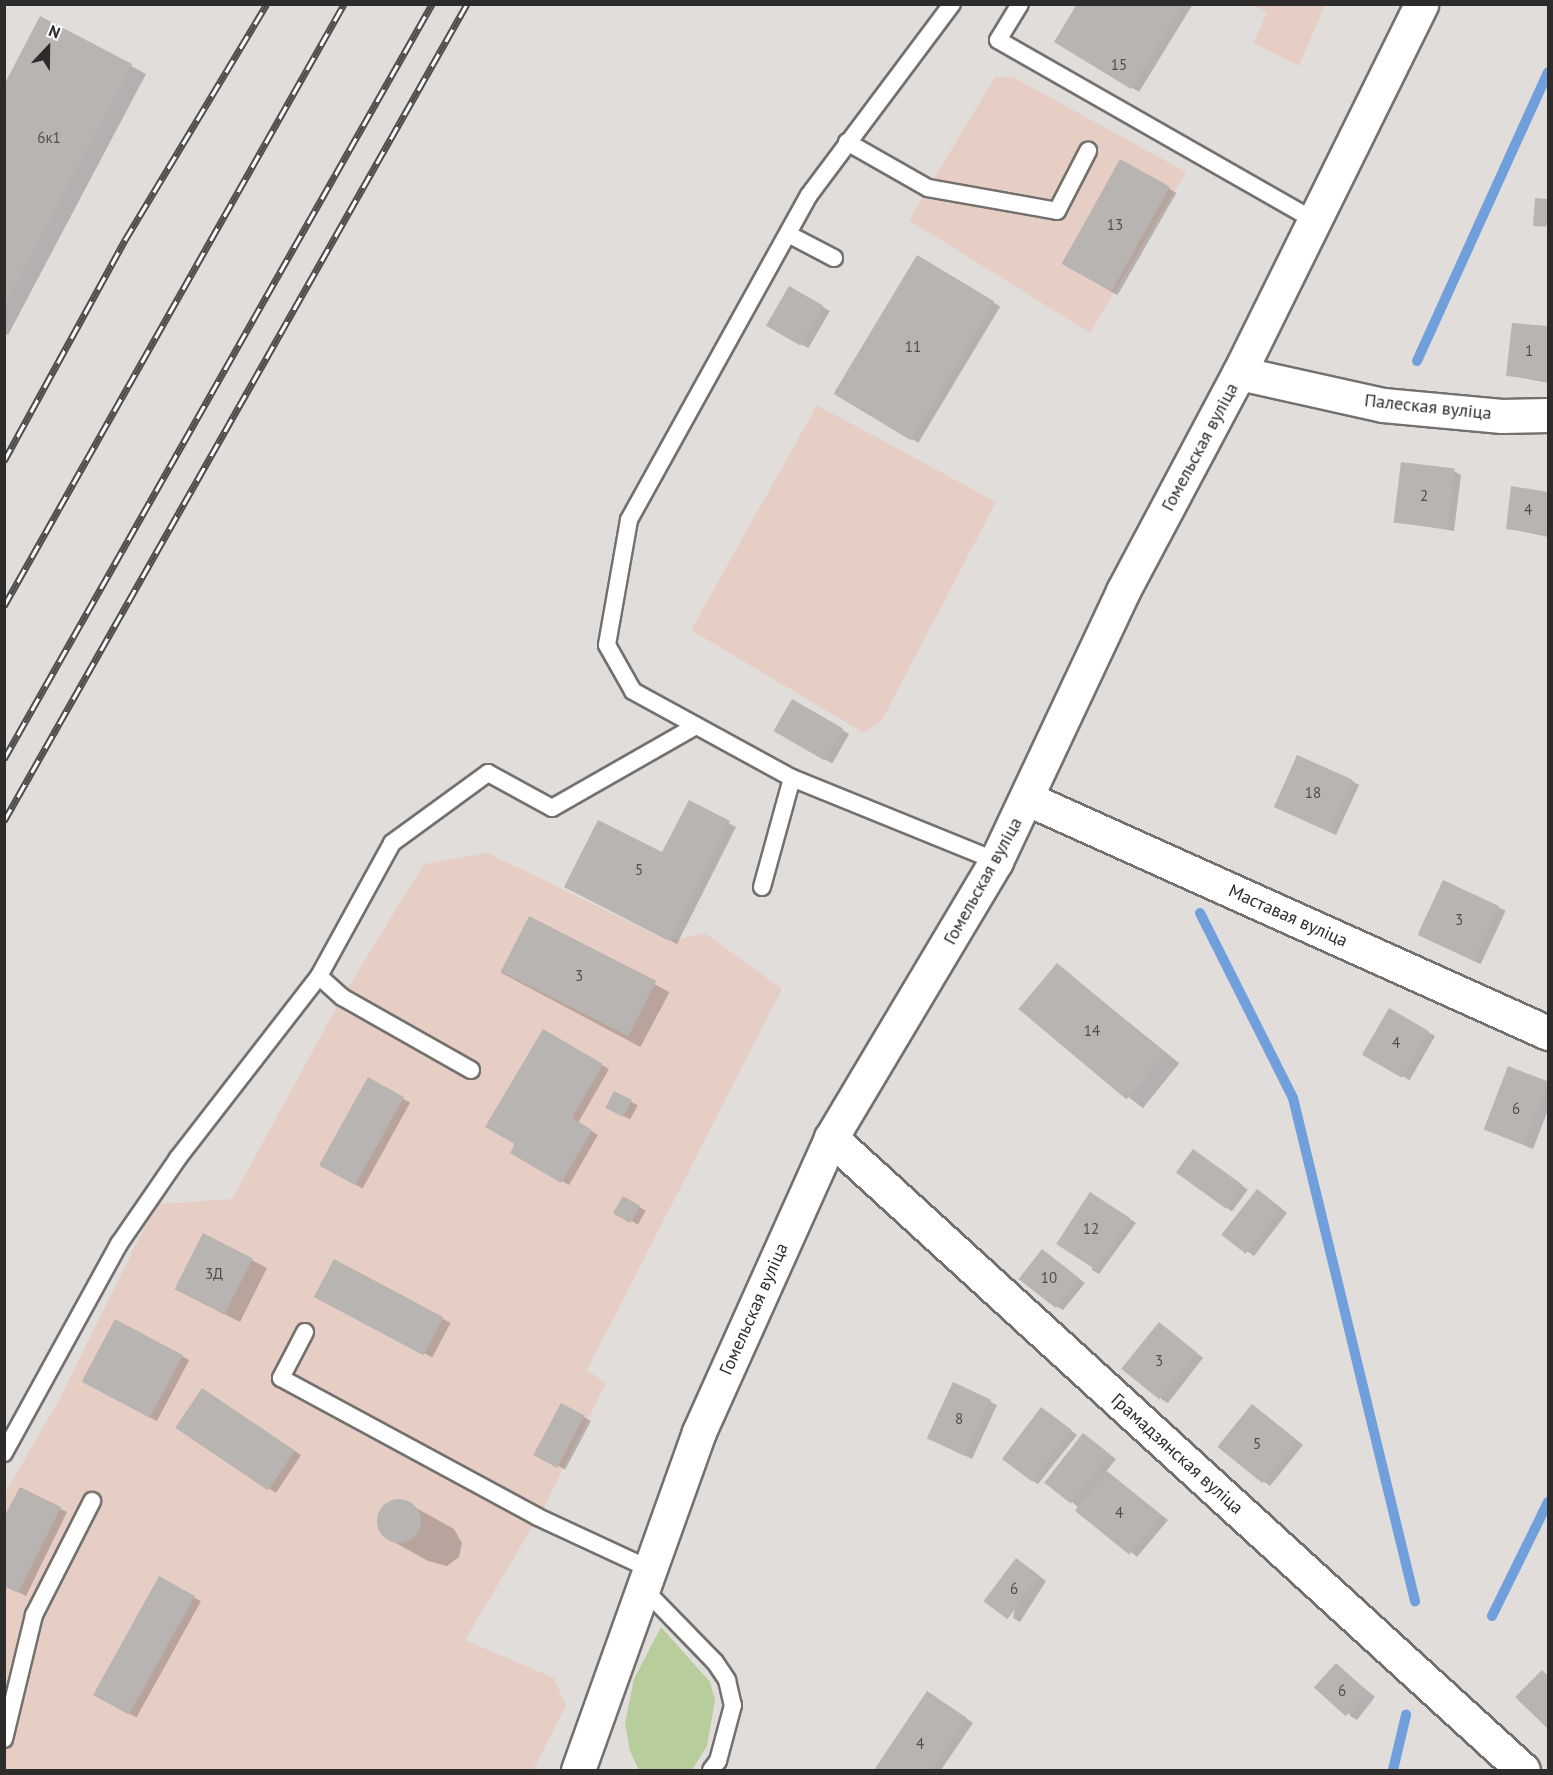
<!DOCTYPE html>
<html>
<head>
<meta charset="utf-8">
<style>
  body { margin:0 }
  #map { position:relative; width:1553px; height:1775px; overflow:hidden; background:#e1dddb; font-family:"PT Sans",sans-serif }
  div>[style] { position:absolute }
  [style*='--x'] { left:calc(var(--x)*1px); top:calc(var(--y)*1px); width:calc(var(--w)*1px); rotate:calc(var(--a)*1deg) }
  .industrial>* { inset:0; background:#e7cec5 }
  .green>* { inset:0; background:#b7cd9c }
  .shadow>* { inset:0; background:#0003; transform-origin:0 0 }
  .stream>* { height:10px; margin:-5px; padding:0 5px; transform-origin:5px; border-radius:5px; background:#709fdc }
  .building>* { inset:0; background:#b7b4b2; transform-origin:0 0 }
  .round { border-radius:50% }
  .roads { filter:drop-shadow(2px 0 #73706e) drop-shadow(-2px 0 #73706e) drop-shadow(0 2px #73706e) drop-shadow(0 -2px #73706e) }
  .lane>* { height:16px; margin:-8px; padding:0 8px; transform-origin:8px; border-radius:8px; background:#fff }
  .street>* { height:33px; margin:-16.5px; padding:0 16.5px; transform-origin:16.5px; border-radius:16.5px; background:#fff }
  .secondary>* { height:33px; margin:-16.5px; padding:0 16.5px; transform-origin:16.5px; border-radius:16.5px; background:#fff }
  .rail>* { height:7px; margin-top:-3.5px; transform-origin:0; background:repeating-linear-gradient(90deg,#fff 0 14px,#4f4e4d 0 28px); box-sizing:border-box; border-block:2px solid #4f4e4d }
  span { translate:-50% -50%; white-space:nowrap; text-align:center; line-height:1.15; -webkit-text-stroke:4.5px #fff; paint-order:stroke }
  .number-label { font-size:15px; color:#504e4d }
  .number-label span { -webkit-text-stroke-width:0 }
  .street-label { font-size:18px; color:#2d2c2b }
  .frame { position:absolute; inset:0; border:6px solid #2d2c2b; pointer-events:none }
  .north { position:absolute; left:18px; top:18px; width:60px; height:60px; -webkit-text-stroke:4px #fff; paint-order:stroke; rotate:22deg; font-size:16px; font-weight:700; line-height:24px; text-align:center; color:#2d2c2b }
  .north::after { content:''; display:block; margin:auto; width:21px; height:27px; background:#2d2c2b; clip-path:polygon(50% 0,100% 100%,50% 72%,0 100%) }
</style>
</head>
<body>
<div id="map">
  <div class="industrial">
    <div style="clip-path:polygon(1254px 5px,1325px 5px,1299px 66px,1253px 43px,1267px 13px)"></div>
    <div style="clip-path:polygon(995px 77px,1013px 77px,1186px 172px,1090px 333px,909px 220px)"></div>
    <div style="clip-path:polygon(817px 405px,996px 502px,882px 720px,864px 733px,691px 630px)"></div>
    <div style="clip-path:polygon(488px 853px,669px 941px,705px 933px,782px 989px,587px 1370px,606px 1383px,543px 1509px,465px 1640px,554px 1678px,566px 1706px,533px 1770px,5px 1770px,5px 1493px,58px 1402px,156px 1204px,232px 1199px,342px 997px,424px 864px)"></div>
  </div>
  <div class="green">
    <div style="clip-path:polygon(661px 1627px,710px 1682px,715px 1700px,707px 1746px,692px 1770px,639px 1770px,630px 1751px,625px 1723px,634px 1679px)"></div>
  </div>
  <div class="shadow">
    <div style="clip-path:polygon(1078px 4px,1193px 4px,1139px 92px,1056px 41px)"></div>
    <div style="clip-path:polygon(41px 18px,146px 74px,8px 335px,4px 333px,4px 88px)"></div>
    <div style="left:1121px;top:161px;width:64px;height:118px;rotate:30deg"></div>
    <div style="left:1536px;top:200px;width:12px;height:25px"></div>
    <div style="left:918px;top:257px;width:96px;height:159px;rotate:31deg"></div>
    <div style="left:790px;top:288px;width:46px;height:43px;rotate:30deg"></div>
    <div style="clip-path:polygon(1513px 324px,1548px 328px,1548px 383px,1508px 375px)"></div>
    <div style="clip-path:polygon(1454px 471px,1461px 475px,1454px 531px,1395px 521px)"></div>
    <div style="clip-path:polygon(1512px 488px,1548px 493px,1548px 537px,1507px 528px)"></div>
    <div style="left:792px;top:701px;width:66px;height:34px;rotate:30deg"></div>
    <div style="clip-path:polygon(1352px 781px,1359px 785px,1336px 835px,1282px 810px)"></div>
    <div style="clip-path:polygon(689px 802px,736px 827px,677px 944px,572px 890px,663px 854px)"></div>
    <div style="left:1444px;top:882px;width:68px;height:59px;rotate:25deg"></div>
    <div style="left:530px;top:918px;width:158px;height:62px;rotate:28deg"></div>
    <div style="left:1058px;top:965px;width:156px;height:58px;rotate:39deg"></div>
    <div style="left:1390px;top:1010px;width:52px;height:51px;rotate:30deg"></div>
    <div style="clip-path:polygon(543px 1031px,609px 1069px,578px 1123px,598px 1135px,569px 1185px,512px 1152px)"></div>
    <div style="clip-path:polygon(1509px 1068px,1548px 1083px,1548px 1110px,1533px 1149px,1485px 1129px)"></div>
    <div style="left:369px;top:1080px;width:47px;height:98px;rotate:29deg"></div>
    <div style="left:615px;top:1093px;width:26px;height:16px;rotate:29deg"></div>
    <div style="left:1200px;top:1155px;width:59px;height:27px;rotate:36deg"></div>
    <div style="clip-path:polygon(1264px 1195px,1287px 1213px,1254px 1256px,1224px 1235px)"></div>
    <div style="left:623px;top:1198px;width:26px;height:16px;rotate:29deg"></div>
    <div style="clip-path:polygon(1098px 1198px,1136px 1223px,1099px 1274px,1092px 1270px)"></div>
    <div style="clip-path:polygon(204px 1235px,267px 1268px,240px 1322px,191px 1297px)"></div>
    <div style="clip-path:polygon(1042px 1250px,1085px 1283px,1063px 1310px,1056px 1306px)"></div>
    <div style="left:334px;top:1261px;width:132px;height:39px;rotate:28deg"></div>
    <div style="left:116px;top:1321px;width:83px;height:69px;rotate:28deg"></div>
    <div style="clip-path:polygon(1159px 1324px,1203px 1358px,1168px 1403px,1161px 1399px)"></div>
    <div style="clip-path:polygon(954px 1384px,997px 1405px,972px 1459px,935px 1441px)"></div>
    <div style="clip-path:polygon(209px 1394px,301px 1455px,276px 1493px,270px 1489px)"></div>
    <div style="left:561px;top:1405px;width:34px;height:55px;rotate:28deg"></div>
    <div style="clip-path:polygon(1259px 1410px,1303px 1445px,1270px 1486px,1219px 1447px)"></div>
    <div style="clip-path:polygon(1049px 1413px,1077px 1435px,1038px 1484px,1031px 1480px)"></div>
    <div style="clip-path:polygon(1083px 1435px,1116px 1459px,1106px 1472px,1168px 1520px,1137px 1557px,1072px 1502px)"></div>
    <div style="clip-path:polygon(20px 1489px,67px 1512px,26px 1596px,4px 1585px)"></div>
    <div style="clip-path:polygon(394px 1501px,411px 1505px,454px 1529px,462px 1543px,459px 1557px,447px 1566px,428px 1561px,385px 1537px,378px 1521px,380px 1512px)"></div>
    <div style="clip-path:polygon(1023px 1564px,1046px 1581px,1020px 1622px,1013px 1618px)"></div>
    <div style="left:159px;top:1578px;width:48px;height:133px;rotate:29deg"></div>
    <div style="clip-path:polygon(1336px 1665px,1375px 1697px,1357px 1720px,1350px 1716px)"></div>
    <div style="clip-path:polygon(1542px 1672px,1548px 1675px,1548px 1727px,1518px 1697px)"></div>
    <div style="clip-path:polygon(928px 1693px,973px 1723px,941px 1770px,876px 1770px)"></div>
  </div>
  <div class="stream">
    <div style="--x:1417;--y:361;--w:317;--a:-65.6"></div>
    <div style="--x:1200;--y:913;--w:207;--a:63.3"></div>
    <div style="--x:1293;--y:1098;--w:518;--a:76.37"></div>
    <div style="--x:1492;--y:1616;--w:127;--a:-63.8"></div>
    <div style="--x:1393;--y:1770;--w:57;--a:-76.7"></div>
  </div>
  <div class="building">
    <div style="clip-path:polygon(1077px 4px,1183px 4px,1131px 89px,1054px 42px)"></div>
    <div style="clip-path:polygon(40px 16px,132px 64px,4px 306px,4px 85px)"></div>
    <div style="left:1120px;top:159px;width:57px;height:120px;rotate:29deg"></div>
    <div style="left:1535px;top:198px;width:13px;height:28px;rotate:4deg"></div>
    <div style="left:917px;top:255px;width:90px;height:162px;rotate:31deg"></div>
    <div style="left:789px;top:286px;width:40px;height:46px;rotate:30deg"></div>
    <div style="clip-path:polygon(1512px 323px,1548px 326px,1548px 380px,1506px 376px)"></div>
    <div style="left:1401px;top:462px;width:54px;height:61px;rotate:7deg"></div>
    <div style="clip-path:polygon(1511px 486px,1548px 492px,1548px 535px,1506px 529px)"></div>
    <div style="left:792px;top:699px;width:59px;height:37px;rotate:30deg"></div>
    <div style="left:1297px;top:755px;width:61px;height:57px;rotate:24deg"></div>
    <div style="clip-path:polygon(689px 800px,730px 821px,669px 941px,564px 887px,598px 820px,662px 852px)"></div>
    <div style="left:1443px;top:880px;width:62px;height:60px;rotate:25deg"></div>
    <div style="left:529px;top:916px;width:143px;height:62px;rotate:27deg"></div>
    <div style="left:1057px;top:963px;width:141px;height:60px;rotate:40deg"></div>
    <div style="left:1389px;top:1008px;width:46px;height:54px;rotate:30deg"></div>
    <div style="clip-path:polygon(543px 1029px,603px 1064px,572px 1118px,592px 1130px,561px 1183px,510px 1153px,515px 1144px,485px 1127px)"></div>
    <div style="left:1508px;top:1066px;width:43px;height:68px;rotate:21deg"></div>
    <div style="left:368px;top:1077px;width:41px;height:101px;rotate:29deg"></div>
    <div style="left:614px;top:1091px;width:20px;height:19px;rotate:27deg"></div>
    <div style="left:1193px;top:1149px;width:61px;height:29px;rotate:36deg"></div>
    <div style="left:1257px;top:1189px;width:31px;height:58px;rotate:38deg"></div>
    <div style="left:1090px;top:1192px;width:48px;height:62px;rotate:33deg"></div>
    <div style="left:623px;top:1196px;width:20px;height:20px;rotate:30deg"></div>
    <div style="left:203px;top:1233px;width:56px;height:63px;rotate:27deg"></div>
    <div style="left:1042px;top:1249px;width:47px;height:38px;rotate:38deg"></div>
    <div style="left:334px;top:1259px;width:124px;height:43px;rotate:28deg"></div>
    <div style="left:115px;top:1319px;width:77px;height:71px;rotate:28deg"></div>
    <div style="left:1159px;top:1322px;width:49px;height:60px;rotate:39deg"></div>
    <div style="left:953px;top:1382px;width:42px;height:62px;rotate:25deg"></div>
    <div style="left:202px;top:1388px;width:112px;height:48px;rotate:34deg"></div>
    <div style="left:561px;top:1403px;width:27px;height:59px;rotate:28deg"></div>
    <div style="left:1252px;top:1404px;width:58px;height:55px;rotate:39deg"></div>
    <div style="left:1041px;top:1407px;width:38px;height:65px;rotate:37deg"></div>
    <div style="left:1083px;top:1433px;width:34px;height:63px;rotate:38deg"></div>
    <div style="left:1107px;top:1471px;width:70px;height:51px;rotate:39deg"></div>
    <div style="clip-path:polygon(20px 1487px,61px 1507px,18px 1593px,4px 1586px,4px 1517px)"></div>
    <div class="round" style="left:377px;top:1499px;width:44px;height:44px"></div>
    <div style="left:1016px;top:1558px;width:30px;height:54px;rotate:37deg"></div>
    <div style="left:159px;top:1576px;width:41px;height:136px;rotate:29deg"></div>
    <div style="left:1336px;top:1663px;width:43px;height:33px;rotate:42deg"></div>
    <div style="clip-path:polygon(1542px 1670px,1548px 1676px,1548px 1729px,1515px 1697px)"></div>
    <div style="clip-path:polygon(927px 1691px,967px 1718px,931px 1770px,874px 1770px)"></div>
  </div>
  <div class="roads">
    <div class="lane">
      <div style="--x:952;--y:4;--w:239;--a:126.8"></div>
      <div style="--x:809;--y:195;--w:372;--a:119"></div>
      <div style="--x:629;--y:520;--w:127;--a:100"></div>
      <div style="--x:607;--y:645;--w:53;--a:60.5"></div>
      <div style="--x:633;--y:691;--w:181;--a:28.7"></div>
      <div style="--x:792;--y:778;--w:220;--a:22.1"></div>
      <div style="--x:1020;--y:4;--w:42;--a:121.4"></div>
      <div style="--x:998;--y:40;--w:364;--a:29.7"></div>
      <div style="--x:847;--y:142;--w:93;--a:29.6"></div>
      <div style="--x:928;--y:188;--w:131;--a:10.1"></div>
      <div style="--x:1057;--y:211;--w:68;--a:-62.7"></div>
      <div style="--x:788;--y:234;--w:52;--a:27.6"></div>
      <div style="--x:762;--y:887;--w:113;--a:-74.6"></div>
      <div style="--x:471;--y:1070;--w:148;--a:-150.5"></div>
      <div style="--x:342;--y:997;--w:31;--a:-138"></div>
      <div style="--x:319;--y:976;--w:152;--a:-61.2"></div>
      <div style="--x:392;--y:843;--w:119;--a:-36.1"></div>
      <div style="--x:488;--y:773;--w:73;--a:28.7"></div>
      <div style="--x:552;--y:808;--w:166;--a:-29.7"></div>
      <div style="--x:305;--y:1332;--w:52;--a:117.6"></div>
      <div style="--x:281;--y:1378;--w:292;--a:28.4"></div>
      <div style="--x:538;--y:1517;--w:123;--a:24.9"></div>
      <div style="--x:4;--y:1453;--w:239;--a:-61.2"></div>
      <div style="--x:119;--y:1244;--w:104;--a:-55.5"></div>
      <div style="--x:178;--y:1158;--w:230;--a:-52.2"></div>
      <div style="--x:643;--y:1588;--w:103;--a:45.8"></div>
      <div style="--x:715;--y:1662;--w:22;--a:56"></div>
      <div style="--x:727;--y:1680;--w:26;--a:77"></div>
      <div style="--x:733;--y:1705;--w:58;--a:105"></div>
      <div style="--x:718;--y:1761;--w:11;--a:128"></div>
      <div style="--x:4;--y:1739;--w:128;--a:-76.4"></div>
      <div style="--x:34;--y:1615;--w:128;--a:-63"></div>
    </div>
    <div class="street">
      <div style="--x:1028;--y:799;--w:570;--a:24.23"></div>
      <div style="--x:831;--y:1138;--w:937;--a:42.41"></div>
    </div>
    <div class="secondary">
      <div style="--x:1239;--y:373;--w:148;--a:12.5"></div>
      <div style="--x:1383;--y:405;--w:119;--a:5.3"></div>
      <div style="--x:1501;--y:416;--w:47;--a:-1.2"></div>
      <div style="--x:578;--y:1770;--w:359;--a:-70.3"></div>
      <div style="--x:699;--y:1432;--w:322;--a:-65.8"></div>
      <div style="--x:831;--y:1138;--w:322;--a:-59.2"></div>
      <div style="--x:996;--y:861;--w:298;--a:-64.8"></div>
      <div style="--x:1123;--y:591;--w:247;--a:-62"></div>
      <div style="--x:1239;--y:373;--w:411;--a:-63.7"></div>
    </div>
  </div>
  <div class="rail">
    <div style="--x:4;--y:461;--w:252;--a:-61.3"></div>
    <div style="--x:125;--y:240;--w:275;--a:-59"></div>
    <div style="--x:4;--y:606;--w:691;--a:-60.54"></div>
    <div style="--x:4;--y:759;--w:868;--a:-60.45"></div>
    <div style="--x:4;--y:821;--w:939;--a:-60.46"></div>
  </div>
  <div class="number-label">
    <span style="left:1119px;top:65px">15</span>
    <span style="left:49px;top:138px">6к1</span>
    <span style="left:1115px;top:225px">13</span>
    <span style="left:913px;top:347px">11</span>
    <span style="left:1529px;top:351px">1</span>
    <span style="left:1424px;top:496px">2</span>
    <span style="left:1528px;top:510px">4</span>
    <span style="left:1313px;top:793px">18</span>
    <span style="left:639px;top:870px">5</span>
    <span style="left:1459px;top:920px">3</span>
    <span style="left:579px;top:976px">3</span>
    <span style="left:1092px;top:1031px">14</span>
    <span style="left:1396px;top:1043px">4</span>
    <span style="left:1516px;top:1109px">6</span>
    <span style="left:1091px;top:1229px">12</span>
    <span style="left:214px;top:1274px">3Д</span>
    <span style="left:1049px;top:1278px">10</span>
    <span style="left:1159px;top:1361px">3</span>
    <span style="left:959px;top:1419px">8</span>
    <span style="left:1257px;top:1444px">5</span>
    <span style="left:1119px;top:1513px">4</span>
    <span style="left:1014px;top:1589px">6</span>
    <span style="left:1342px;top:1691px">6</span>
    <span style="left:920px;top:1744px">4</span>
  </div>
  <div class="street-label">
    <span style="left:1428px;top:407px;rotate:6deg">Палеская вуліца</span>
    <span style="left:1200px;top:447px;rotate:-62deg">Гомельская вуліца</span>
    <span style="left:983px;top:881px;rotate:-61deg">Гомельская вуліца</span>
    <span style="left:1288px;top:916px;rotate:24deg">Маставая вуліца</span>
    <span style="left:754px;top:1309px;rotate:-66deg">Гомельская вуліца</span>
    <span style="left:1177px;top:1454px;rotate:42deg">Грамадзянская вуліца</span>
  </div>
  <div class="frame"></div>
  <div class="north">N</div>
</div>
</body>
</html>
